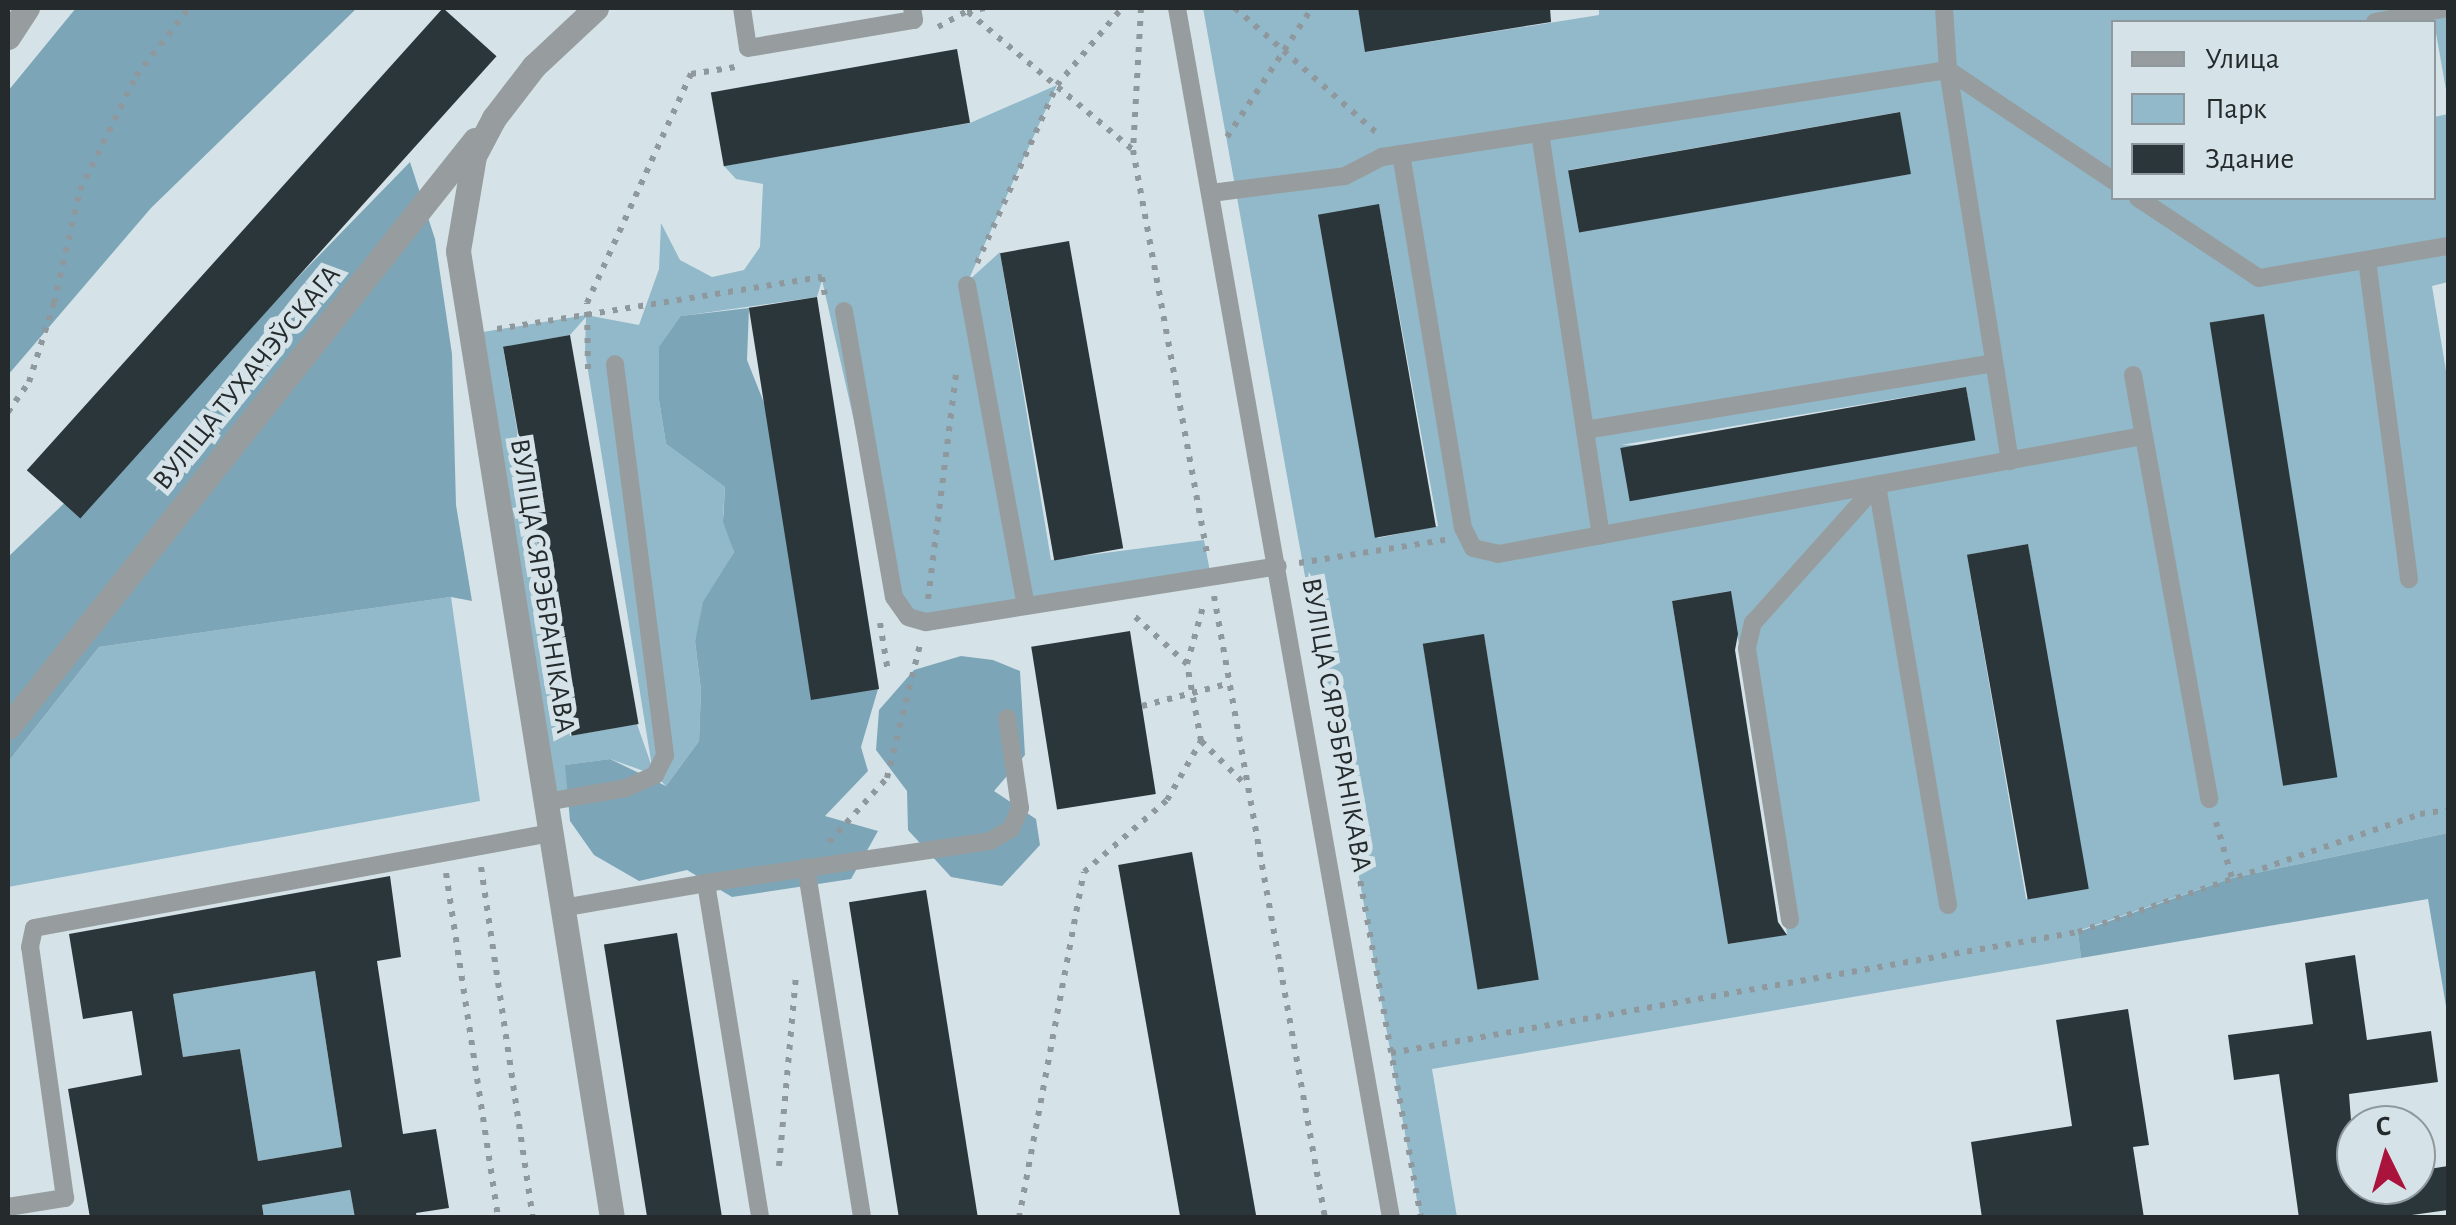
<!DOCTYPE html>
<html>
<head>
<meta charset="utf-8">
<style>
  body { margin:0 }
  #map { position:relative; width:2456px; height:1225px; overflow:hidden; background:#d5e3e9; font-family:"Alegreya Sans",sans-serif }
  div>[style] { position:absolute }
  [style*='--x'] { left:calc(var(--x)*1px); top:calc(var(--y)*1px); width:calc(var(--w)*1px); rotate:calc(var(--a)*1deg) }
  .green>* { inset:0; background:#92b9c9 }
  .forest>* { inset:0; background:#7ca6b7 }
  .building>* { inset:0; background:#2b363a; transform-origin:0 0 }
  .path>* { height:6px; margin-top:-3px; transform-origin:0; background:repeating-linear-gradient(90deg,#8e989d 0 5px,transparent 0 13px) }
  .service>* { height:18px; margin:-9px; padding:0 9px; transform-origin:9px; border-radius:9px; background:#979d9f }
  .minor>* { height:25px; margin:-12.5px; padding:0 12.5px; transform-origin:12.5px; border-radius:12.5px; background:#979d9f }
  span { translate:-50% -50%; white-space:nowrap; text-align:center; line-height:1.15; -webkit-text-stroke:10px #d5e3e9; paint-order:stroke }
  .street-label { font-size:28px; color:#252a2c }
  .frame { position:absolute; inset:0; border:10px solid #252a2c; pointer-events:none }
  .legend { position:absolute; left:2111px; top:20px; width:325px; height:180px; box-sizing:border-box; background:#d5e3e9; border:2px solid #8f999d; margin:0; padding:12px 18px; list-style:none; font-size:30px; color:#252a2c }
  .legend li { display:flex; align-items:center; gap:20px; height:50px }
  .legend b { width:50px; border:2px solid #8f999d }
  .north { position:absolute; left:2336px; top:1105px; width:100px; height:100px; box-sizing:border-box; background:#d5e3e9; border:2px solid #8f999d; border-radius:50%; rotate:355deg; font-size:28px; font-weight:700; line-height:40px; text-align:center; color:#252a2c }
  .north::after { content:''; display:block; margin:auto; width:35px; height:45px; background:#aa133c; clip-path:polygon(50% 0,100% 100%,50% 72%,0 100%) }
</style>
</head>
<body>
<div id="map">
  <div class="green">
    <div style="clip-path:polygon(evenodd,1203px 8px,1358px 8px,1366px 52px,1599px 15px,1599px 8px,2448px 8px,2448px 101px,2434px 22px,2114px 22px,2114px 198px,2434px 198px,2434px 117px,2448px 114px,2448px 282px,2432px 286px,2448px 383px,2448px 833px,2232px 878px,2078px 931px,2081px 958px,1432px 1069px,1457px 1217px,1420px 1217px,1203px 8px,1899px 112px,1910px 174px,1579px 232px,1569px 170px,1899px 112px,1203px 8px,1379px 205px,1438px 526px,1378px 538px,1318px 216px,1379px 205px,1203px 8px,1966px 387px,1974px 440px,1620px 445px,1621px 445px,1966px 387px,1203px 8px,2028px 544px,2086px 888px,2026px 899px,1967px 555px,2028px 544px,1203px 8px,1730px 591px,1787px 934px,1729px 944px,1672px 601px,1730px 591px,1203px 8px,1484px 635px,1538px 980px,1478px 989px,1423px 644px,1484px 635px)"></div>
    <div style="clip-path:polygon(evenodd,1057px 85px,968px 281px,1000px 252px,1051px 560px,1204px 540px,1211px 577px,926px 622px,894px 597px,822px 280px,817px 297px,682px 316px,659px 400px,666px 444px,725px 487px,723px 516px,734px 552px,704px 602px,695px 641px,701px 690px,699px 741px,666px 786px,655px 775px,610px 759px,566px 765px,568px 799px,547px 810px,471px 334px,586px 315px,639px 325px,659px 269px,661px 223px,680px 260px,712px 277px,744px 270px,760px 247px,763px 184px,736px 179px,724px 166px,970px 123px,1057px 85px,586px 317px,585px 352px,652px 767px,637px 724px,570px 736px,503px 348px,570px 335px,586px 317px)"></div>
    <div style="clip-path:polygon(451px 597px,480px 801px,8px 887px,8px 762px,99px 647px)"></div>
    <div style="clip-path:polygon(315px 971px,342px 1147px,258px 1161px,240px 1049px,183px 1057px,173px 994px)"></div>
    <div style="clip-path:polygon(350px 1190px,355px 1217px,264px 1217px,262px 1205px)"></div>
  </div>
  <div class="forest">
    <div style="clip-path:polygon(76px 8px,357px 8px,151px 208px,8px 375px,8px 91px)"></div>
    <div style="clip-path:polygon(410px 162px,435px 239px,452px 354px,456px 505px,472px 601px,451px 597px,99px 647px,8px 762px,8px 557px,266px 310px)"></div>
    <div style="clip-path:polygon(749px 308px,747px 360px,878px 689px,861px 747px,868px 771px,825px 816px,878px 831px,851px 879px,732px 897px,687px 870px,639px 881px,594px 855px,570px 821px,565px 765px,610px 759px,666px 786px,699px 741px,701px 690px,695px 641px,703px 602px,734px 552px,723px 522px,725px 487px,666px 444px,659px 400px,659px 347px,681px 316px)"></div>
    <div style="clip-path:polygon(961px 656px,993px 660px,1020px 671px,1025px 755px,994px 791px,1036px 819px,1040px 845px,1002px 886px,951px 877px,908px 830px,907px 791px,876px 750px,879px 710px,914px 670px)"></div>
    <div style="clip-path:polygon(2448px 833px,2448px 1018px,2428px 899px,2081px 958px,2078px 932px,2232px 878px)"></div>
  </div>
  <div class="building">
    <div style="left:443px;top:8px;width:72px;height:622px;rotate:42deg"></div>
    <div style="clip-path:polygon(1358px 8px,1550px 8px,1551px 22px,1365px 52px)"></div>
    <div style="left:957px;top:49px;width:75px;height:250px;rotate:80deg"></div>
    <div style="left:1900px;top:112px;width:63px;height:337px;rotate:80deg"></div>
    <div style="left:1379px;top:204px;width:328px;height:62px;rotate:80deg"></div>
    <div style="left:1069px;top:241px;width:312px;height:70px;rotate:80deg"></div>
    <div style="left:817px;top:297px;width:397px;height:69px;rotate:81deg"></div>
    <div style="left:2264px;top:314px;width:469px;height:55px;rotate:81deg"></div>
    <div style="left:570px;top:335px;width:395px;height:68px;rotate:80deg"></div>
    <div style="left:1966px;top:387px;width:54px;height:351px;rotate:80deg"></div>
    <div style="left:2028px;top:544px;width:350px;height:62px;rotate:80deg"></div>
    <div style="clip-path:polygon(1731px 591px,1738px 634px,1735px 650px,1778px 922px,1787px 935px,1728px 944px,1672px 601px)"></div>
    <div style="left:1130px;top:631px;width:165px;height:100px;rotate:81deg"></div>
    <div style="left:1484px;top:634px;width:350px;height:62px;rotate:81deg"></div>
    <div style="left:1192px;top:852px;width:371px;height:75px;rotate:80deg"></div>
    <div style="clip-path:polygon(evenodd,390px 876px,401px 957px,377px 961px,403px 1134px,436px 1129px,449px 1208px,416px 1213px,417px 1218px,355px 1218px,350px 1190px,262px 1205px,264px 1218px,90px 1218px,68px 1089px,142px 1075px,132px 1011px,83px 1019px,69px 934px,390px 876px,315px 971px,342px 1147px,258px 1161px,240px 1049px,183px 1057px,173px 994px,315px 971px)"></div>
    <div style="left:926px;top:890px;width:332px;height:78px;rotate:81deg"></div>
    <div style="left:677px;top:933px;width:289px;height:74px;rotate:81deg"></div>
    <div style="clip-path:polygon(2355px 955px,2367px 1040px,2431px 1031px,2438px 1082px,2349px 1094px,2356px 1185px,2416px 1185px,2416px 1171px,2448px 1166px,2448px 1210px,2390px 1218px,2299px 1218px,2279px 1074px,2234px 1080px,2228px 1035px,2313px 1024px,2305px 963px)"></div>
    <div style="clip-path:polygon(2128px 1009px,2149px 1145px,2133px 1147px,2144px 1218px,1982px 1218px,1971px 1142px,2072px 1126px,2056px 1020px)"></div>
  </div>
  <div class="path">
    <div style="--x:1141;--y:8;--w:142;--a:93.2"></div>
    <div style="--x:1133;--y:150;--w:411;--a:79.6"></div>
    <div style="--x:1235;--y:8;--w:189;--a:41.4"></div>
    <div style="--x:968;--y:12;--w:215;--a:39.9"></div>
    <div style="--x:938;--y:27;--w:33;--a:-29"></div>
    <div style="--x:967;--y:11;--w:20;--a:-9"></div>
    <div style="--x:1227;--y:137;--w:154;--a:-56.6"></div>
    <div style="--x:977;--y:263;--w:195;--a:-65.8"></div>
    <div style="--x:1057;--y:85;--w:101;--a:-49.8"></div>
    <div style="--x:497;--y:329;--w:329;--a:-9.1"></div>
    <div style="--x:822;--y:277;--w:18;--a:81"></div>
    <div style="--x:588;--y:369;--w:66;--a:-90.9"></div>
    <div style="--x:587;--y:303;--w:252;--a:-65.6"></div>
    <div style="--x:691;--y:74;--w:45;--a:-9"></div>
    <div style="--x:8;--y:412;--w:37;--a:-55"></div>
    <div style="--x:29;--y:382;--w:83;--a:-72.4"></div>
    <div style="--x:54;--y:303;--w:116;--a:-77"></div>
    <div style="--x:80;--y:190;--w:127;--a:-63.8"></div>
    <div style="--x:136;--y:76;--w:86;--a:-52.1"></div>
    <div style="--x:1299;--y:563;--w:148;--a:-9"></div>
    <div style="--x:1214;--y:596;--w:632;--a:79.88"></div>
    <div style="--x:928;--y:599;--w:228;--a:-82.9"></div>
    <div style="--x:880;--y:623;--w:50;--a:80.7"></div>
    <div style="--x:1187;--y:664;--w:63;--a:-74.4"></div>
    <div style="--x:1328;--y:702;--w:524;--a:79.78"></div>
    <div style="--x:1142;--y:706;--w:91;--a:-14.6"></div>
    <div style="--x:1201;--y:741;--w:64;--a:44.4"></div>
    <div style="--x:2216;--y:822;--w:58;--a:74.1"></div>
    <div style="--x:829;--y:842;--w:86;--a:-47.8"></div>
    <div style="--x:887;--y:778;--w:137;--a:-76.1"></div>
    <div style="--x:481;--y:867;--w:355;--a:81.6"></div>
    <div style="--x:446;--y:873;--w:349;--a:81.4"></div>
    <div style="--x:1391;--y:1053;--w:698;--a:-9.99"></div>
    <div style="--x:2078;--y:932;--w:362;--a:-19"></div>
    <div style="--x:2420;--y:814;--w:28;--a:-8"></div>
    <div style="--x:779;--y:1166;--w:192;--a:-84.9"></div>
    <div style="--x:1019;--y:1218;--w:352;--a:-79.4"></div>
    <div style="--x:1084;--y:872;--w:110;--a:-40.9"></div>
    <div style="--x:1167;--y:800;--w:68;--a:-60"></div>
    <div style="--x:1201;--y:741;--w:78;--a:-100.3"></div>
    <div style="--x:1187;--y:664;--w:76;--a:-137.7"></div>
  </div>
  <div class="service">
    <div style="--x:742;--y:8;--w:40;--a:81.5"></div>
    <div style="--x:748;--y:48;--w:168;--a:-9.6"></div>
    <div style="--x:914;--y:20;--w:12;--a:-99"></div>
    <div style="--x:1177;--y:8;--w:1229;--a:79.97"></div>
    <div style="--x:1944;--y:8;--w:62;--a:86.3"></div>
    <div style="--x:1948;--y:70;--w:200;--a:33.8"></div>
    <div style="--x:2375;--y:22;--w:74;--a:-10.9"></div>
    <div style="--x:1540;--y:133;--w:407;--a:81.4"></div>
    <div style="--x:1401;--y:154;--w:379;--a:80.6"></div>
    <div style="--x:1463;--y:528;--w:22;--a:63"></div>
    <div style="--x:1473;--y:548;--w:26;--a:13"></div>
    <div style="--x:1498;--y:554;--w:656;--a:-10.37"></div>
    <div style="--x:1211;--y:193;--w:135;--a:-7.2"></div>
    <div style="--x:1345;--y:176;--w:42;--a:-27.2"></div>
    <div style="--x:1382;--y:157;--w:573;--a:-8.74"></div>
    <div style="--x:1948;--y:70;--w:396;--a:81"></div>
    <div style="--x:2138;--y:198;--w:145;--a:33.5"></div>
    <div style="--x:2259;--y:278;--w:192;--a:-9.6"></div>
    <div style="--x:2367;--y:260;--w:322;--a:82.5"></div>
    <div style="--x:967;--y:285;--w:326;--a:79.6"></div>
    <div style="--x:844;--y:311;--w:290;--a:80.1"></div>
    <div style="--x:894;--y:597;--w:24;--a:55"></div>
    <div style="--x:908;--y:617;--w:19;--a:16"></div>
    <div style="--x:926;--y:622;--w:356;--a:-9"></div>
    <div style="--x:2133;--y:375;--w:431;--a:79.8"></div>
    <div style="--x:1585;--y:430;--w:414;--a:-9.3"></div>
    <div style="--x:1877;--y:485;--w:426;--a:80.4"></div>
    <div style="--x:546;--y:802;--w:81;--a:-9.9"></div>
    <div style="--x:626;--y:788;--w:32;--a:-24"></div>
    <div style="--x:655;--y:775;--w:22;--a:-63"></div>
    <div style="--x:665;--y:755;--w:394;--a:-97.3"></div>
    <div style="--x:806;--y:867;--w:355;--a:80.9"></div>
    <div style="--x:706;--y:883;--w:287;--a:-8.4"></div>
    <div style="--x:990;--y:841;--w:24;--a:-30"></div>
    <div style="--x:1011;--y:829;--w:23;--a:-67"></div>
    <div style="--x:1020;--y:808;--w:91;--a:-98.2"></div>
    <div style="--x:562;--y:908;--w:146;--a:-9.8"></div>
    <div style="--x:706;--y:883;--w:339;--a:80.8"></div>
    <div style="--x:1790;--y:920;--w:275;--a:-99"></div>
    <div style="--x:1747;--y:648;--w:26;--a:-77"></div>
    <div style="--x:1753;--y:623;--w:186;--a:-48.1"></div>
    <div style="--x:8;--y:1207;--w:58;--a:-9"></div>
    <div style="--x:65;--y:1198;--w:253;--a:-97.9"></div>
    <div style="--x:30;--y:947;--w:19;--a:-78"></div>
    <div style="--x:34;--y:928;--w:526;--a:-10.41"></div>
  </div>
  <div class="minor">
    <div style="--x:596;--y:8;--w:85;--a:136.9"></div>
    <div style="--x:534;--y:66;--w:66;--a:127.6"></div>
    <div style="--x:494;--y:118;--w:43;--a:117.8"></div>
    <div style="--x:474;--y:156;--w:96;--a:99.6"></div>
    <div style="--x:458;--y:251;--w:979;--a:80.95"></div>
    <div style="--x:8;--y:37;--w:35;--a:-57"></div>
    <div style="--x:8;--y:727;--w:750;--a:-51.5"></div>
  </div>
  <div class="street-label">
    <span style="left:247px;top:378px;rotate:-51deg">ВУЛІЦА ТУХАЧЭЎСКАГА</span>
    <span style="left:542px;top:586px;rotate:81deg">ВУЛІЦА СЯРЭБРАНІКАВА</span>
    <span style="left:1336px;top:725px;rotate:80deg">ВУЛІЦА СЯРЭБРАНІКАВА</span>
  </div>
  <div class="frame"></div>
  <ul class="legend">
  <li><b style="height:12px;background:#979d9f"></b>Улица</li>
  <li><b style="height:28px;background:#92b9c9"></b>Парк</li>
  <li><b style="height:28px;background:#2b363a"></b>Здание</li>
  </ul>
  <div class="north">С</div>
</div>
</body>
</html>
